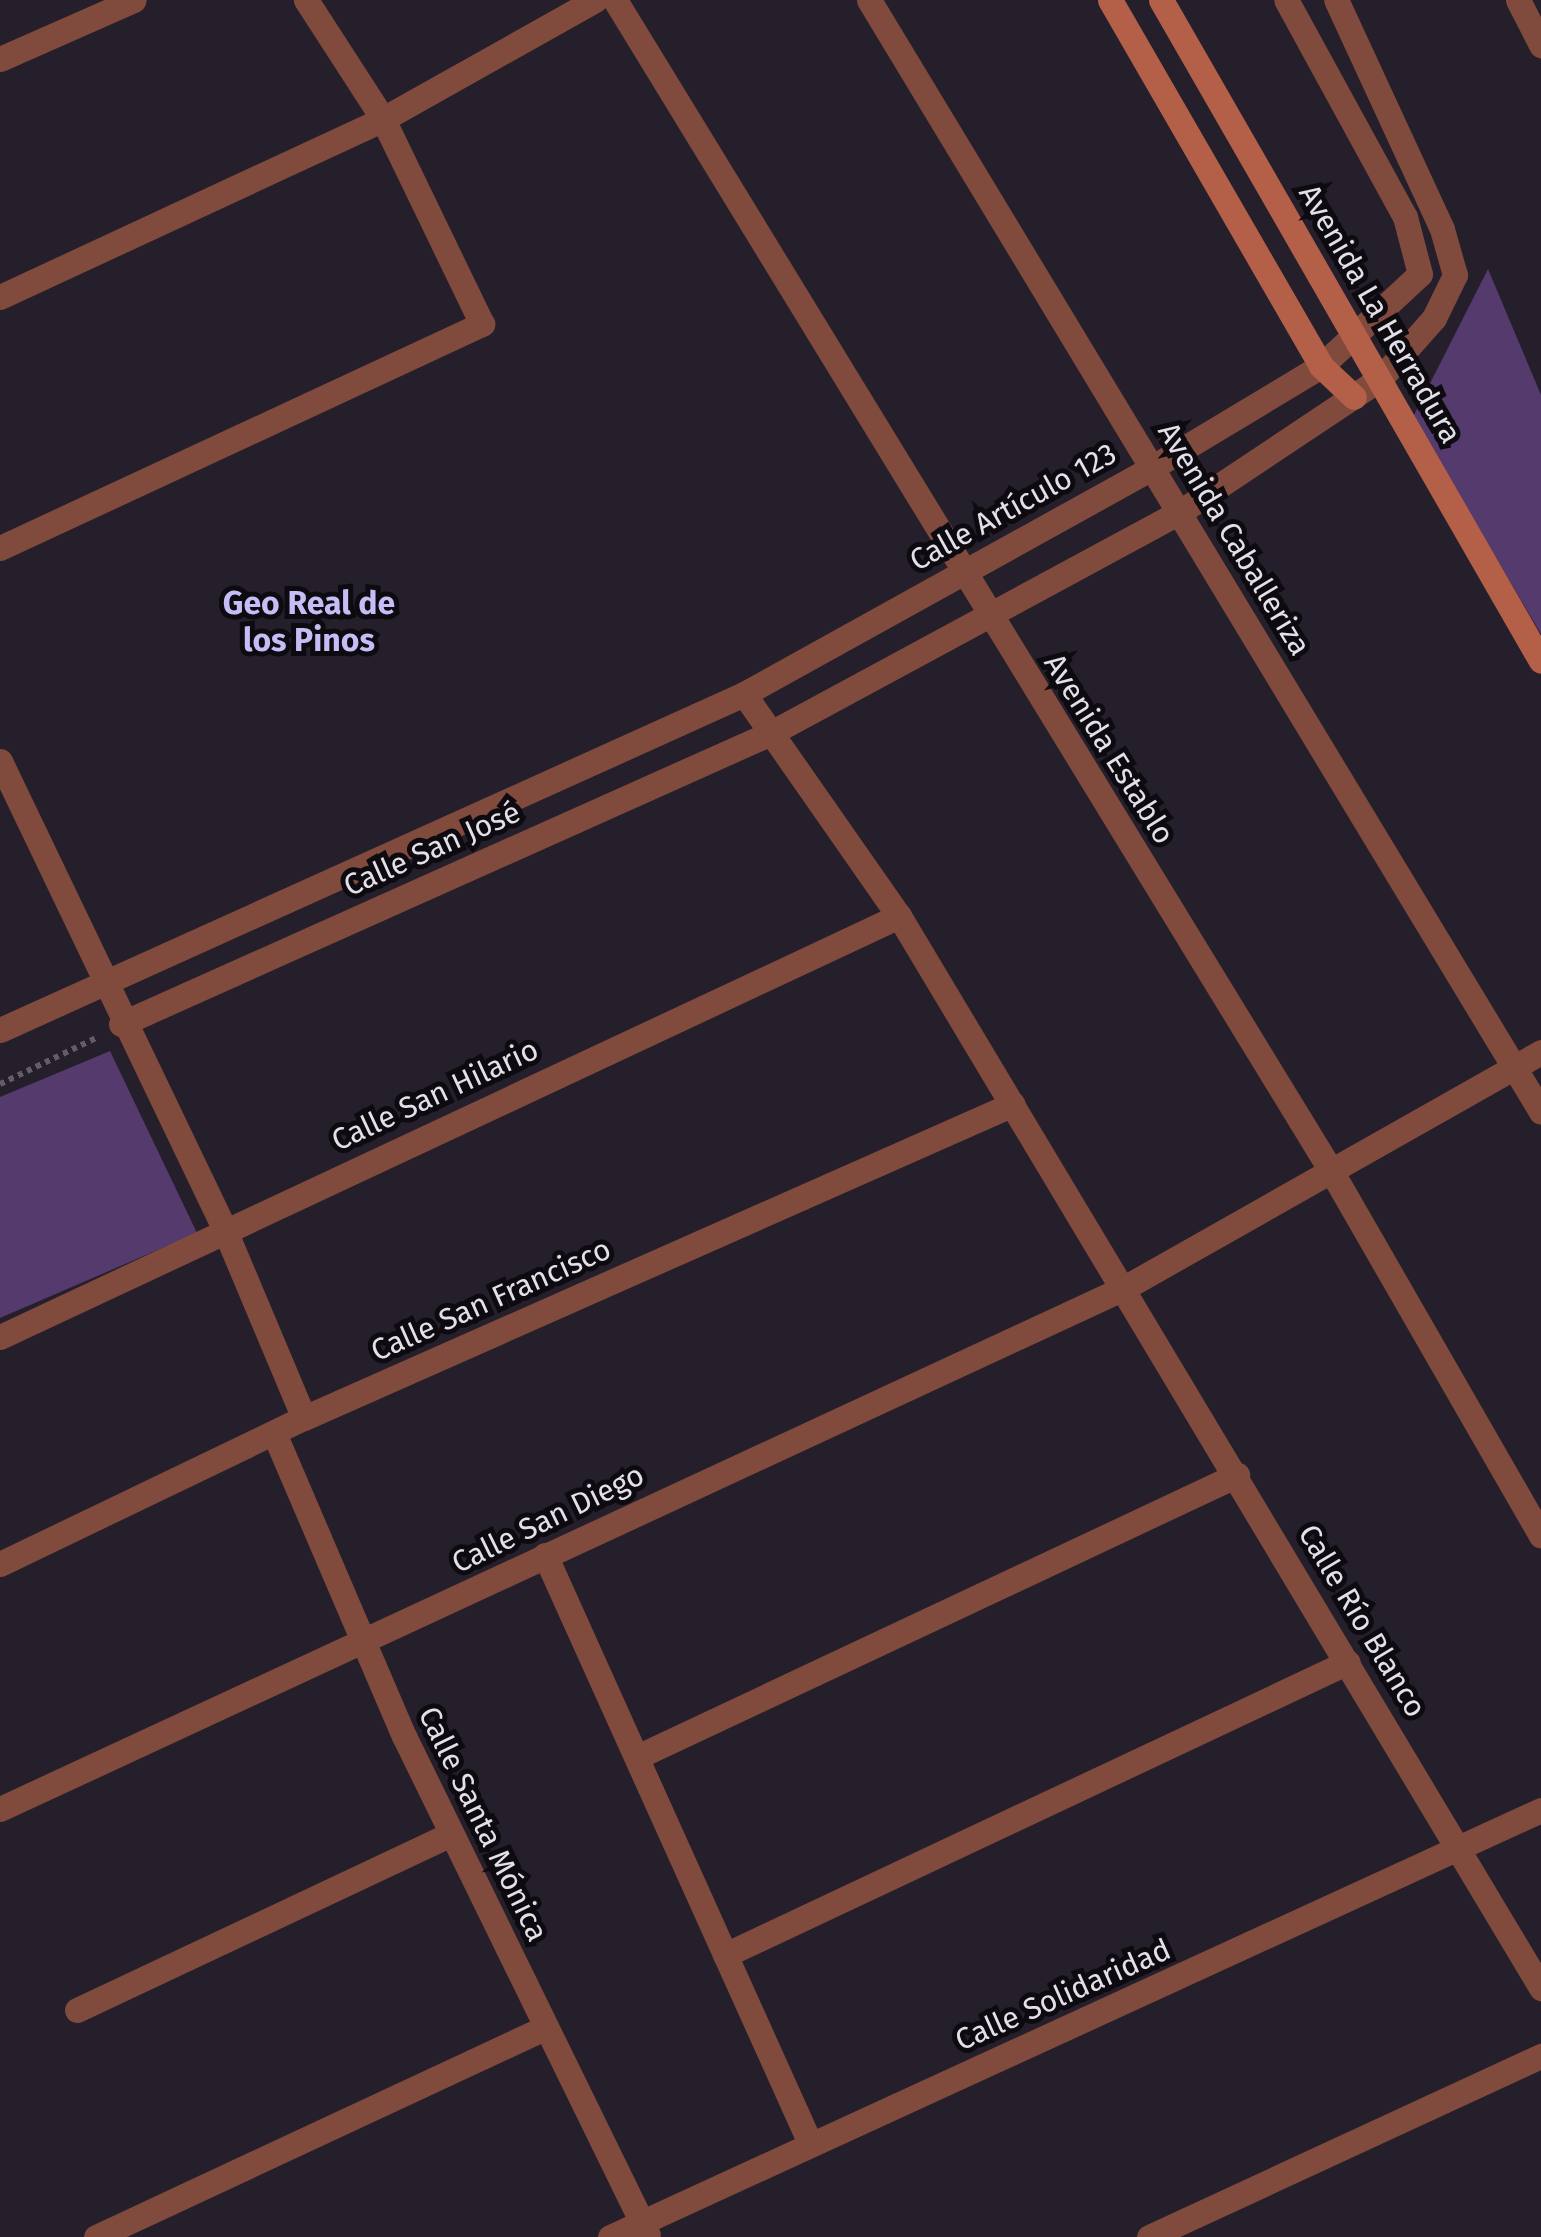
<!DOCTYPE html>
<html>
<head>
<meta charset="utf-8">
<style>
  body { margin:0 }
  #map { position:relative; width:1541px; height:2237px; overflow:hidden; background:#251f2c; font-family:"Fira Sans",sans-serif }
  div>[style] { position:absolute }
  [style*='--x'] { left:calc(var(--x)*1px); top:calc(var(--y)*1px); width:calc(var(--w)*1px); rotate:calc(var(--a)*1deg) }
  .green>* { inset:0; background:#553a6e }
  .path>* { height:6px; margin-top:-3px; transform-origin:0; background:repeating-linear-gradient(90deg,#625d68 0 5px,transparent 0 10px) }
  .street>* { height:25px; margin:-12.5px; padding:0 12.5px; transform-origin:12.5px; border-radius:12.5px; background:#804a3c }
  .secondary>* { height:25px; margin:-12.5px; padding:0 12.5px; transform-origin:12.5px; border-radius:12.5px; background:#b45f48 }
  span { translate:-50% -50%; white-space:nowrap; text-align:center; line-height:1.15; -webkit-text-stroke:10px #0d0a10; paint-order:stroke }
  .street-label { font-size:30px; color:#e4e0e9 }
  .neighbourhood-label { font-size:32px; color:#c6bdf7; font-weight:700 }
</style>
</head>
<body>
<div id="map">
  <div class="green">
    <div style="clip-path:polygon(1488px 269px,1541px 395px,1541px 634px,1413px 417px)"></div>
    <div style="clip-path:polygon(110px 1051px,197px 1233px,0 1318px,0 1097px)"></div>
  </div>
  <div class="path">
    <div style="--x:0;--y:1084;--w:109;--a:-25.6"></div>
  </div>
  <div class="street">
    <div style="--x:615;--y:0;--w:1376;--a:58.55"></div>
    <div style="--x:1333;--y:1174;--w:417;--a:60.1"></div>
    <div style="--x:869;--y:0;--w:1299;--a:58.85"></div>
    <div style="--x:1518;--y:0;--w:51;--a:62.9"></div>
    <div style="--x:0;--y:59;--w:146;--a:-23.8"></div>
    <div style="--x:0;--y:297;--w:422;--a:-24.9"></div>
    <div style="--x:383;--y:119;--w:243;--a:-29.3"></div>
    <div style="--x:0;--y:548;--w:532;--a:-24.93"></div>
    <div style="--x:482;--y:324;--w:228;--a:-115.8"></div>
    <div style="--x:383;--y:119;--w:142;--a:-122.9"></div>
    <div style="--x:744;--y:694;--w:271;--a:55.1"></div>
    <div style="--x:899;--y:916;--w:1250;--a:59.08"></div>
    <div style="--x:0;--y:761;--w:518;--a:64.37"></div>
    <div style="--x:224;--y:1228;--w:206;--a:67.2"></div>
    <div style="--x:121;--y:1024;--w:712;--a:-24.12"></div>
    <div style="--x:771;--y:733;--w:465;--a:-28.4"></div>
    <div style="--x:1180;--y:512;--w:242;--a:-33.7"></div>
    <div style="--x:1381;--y:378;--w:80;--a:-48.5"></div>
    <div style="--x:1434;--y:318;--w:48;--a:-64"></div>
    <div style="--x:1455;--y:275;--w:48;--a:-105.8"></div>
    <div style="--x:1442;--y:229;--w:252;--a:-114.8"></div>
    <div style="--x:0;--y:1030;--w:816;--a:-24.3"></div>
    <div style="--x:744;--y:694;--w:468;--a:-29"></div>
    <div style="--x:1153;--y:467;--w:196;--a:-31"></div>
    <div style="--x:1321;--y:366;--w:135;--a:-42.9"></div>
    <div style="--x:1420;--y:274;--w:59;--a:-104.7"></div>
    <div style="--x:1405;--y:217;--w:247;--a:-118.7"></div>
    <div style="--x:0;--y:1337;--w:993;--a:-25.09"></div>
    <div style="--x:274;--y:1433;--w:330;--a:66.8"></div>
    <div style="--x:404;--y:1736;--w:555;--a:63.94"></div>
    <div style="--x:545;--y:1555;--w:645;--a:65.74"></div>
    <div style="--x:0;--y:1564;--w:337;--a:-25.7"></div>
    <div style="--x:304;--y:1418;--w:775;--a:-23.89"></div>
    <div style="--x:639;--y:1756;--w:661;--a:-25.17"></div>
    <div style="--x:0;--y:1809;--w:1239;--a:-24.87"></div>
    <div style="--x:1124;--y:1288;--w:479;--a:-29.5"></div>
    <div style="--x:725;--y:1955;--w:688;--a:-25.19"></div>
    <div style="--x:77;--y:2010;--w:413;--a:-25.2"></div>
    <div style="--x:96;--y:2237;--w:495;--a:-25"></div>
    <div style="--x:610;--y:2237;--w:1024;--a:-24.64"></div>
    <div style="--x:1149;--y:2237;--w:432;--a:-24.8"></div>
  </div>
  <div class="secondary">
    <div style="--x:1110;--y:0;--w:422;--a:60"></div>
    <div style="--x:1321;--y:366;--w:45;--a:43.2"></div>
    <div style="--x:1161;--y:0;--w:762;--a:60.11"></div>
  </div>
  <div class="street-label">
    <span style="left:1380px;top:314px;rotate:60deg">Avenida La Herradura</span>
    <span style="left:1013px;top:507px;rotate:-29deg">Calle Artículo 123</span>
    <span style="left:1234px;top:539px;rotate:59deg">Avenida Caballeriza</span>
    <span style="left:1109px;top:749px;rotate:58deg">Avenida Establo</span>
    <span style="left:432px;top:849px;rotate:-24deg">Calle San José</span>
    <span style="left:435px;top:1095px;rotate:-25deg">Calle San Hilario</span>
    <span style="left:491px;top:1300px;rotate:-24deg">Calle San Francisco</span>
    <span style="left:548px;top:1519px;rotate:-26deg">Calle San Diego</span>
    <span style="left:1362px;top:1621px;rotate:59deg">Calle Río Blanco</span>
    <span style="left:483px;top:1824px;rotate:64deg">Calle Santa Mónica</span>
    <span style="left:1063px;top:1995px;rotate:-24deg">Calle Solidaridad</span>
  </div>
  <div class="neighbourhood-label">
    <span style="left:309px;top:622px">Geo Real de<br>los Pinos</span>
  </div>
</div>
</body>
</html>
